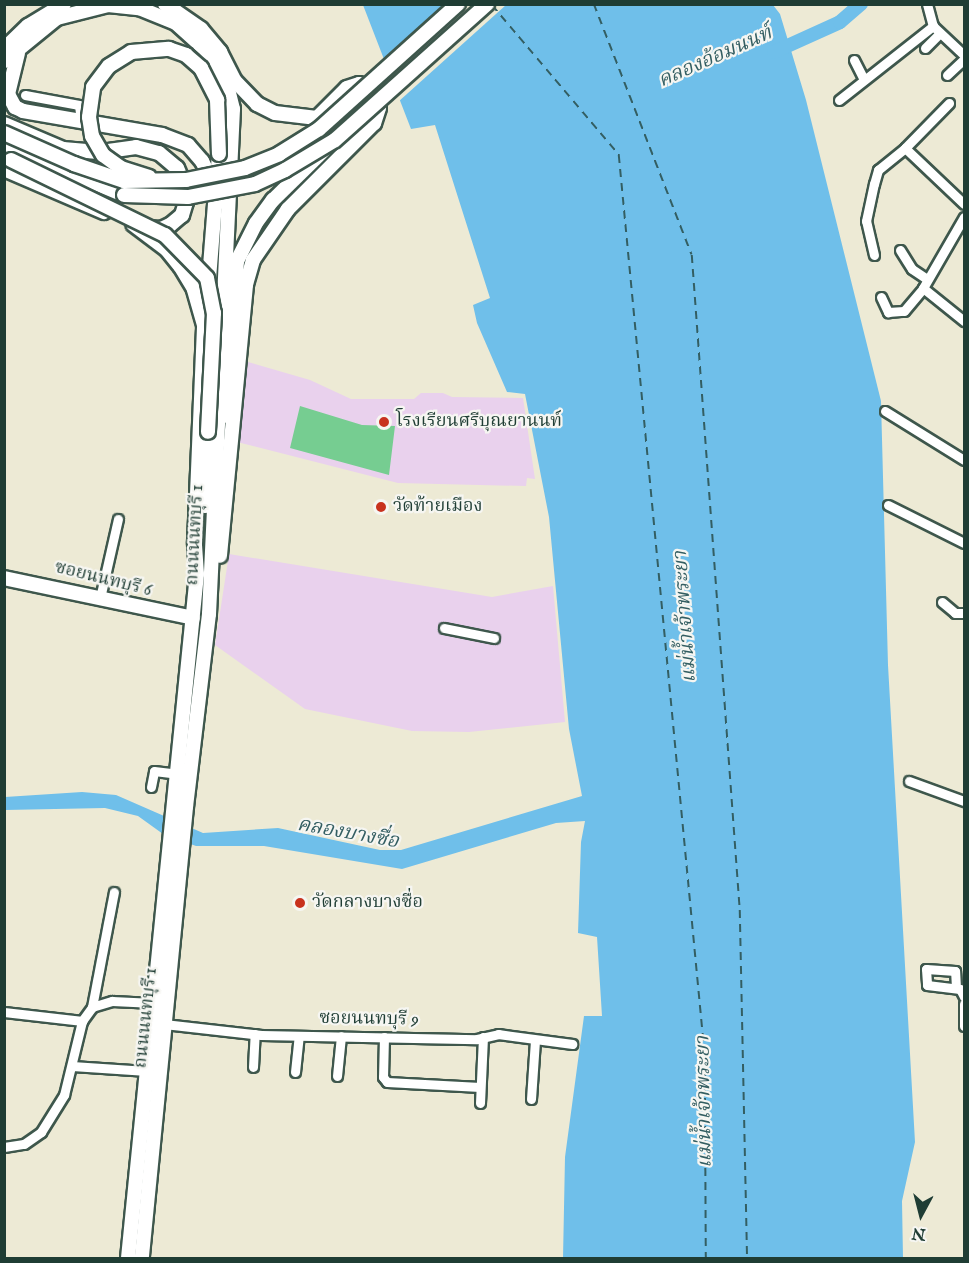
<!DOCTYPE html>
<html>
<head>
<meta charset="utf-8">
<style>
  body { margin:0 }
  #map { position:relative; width:969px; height:1263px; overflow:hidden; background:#edead5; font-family:"IM FELL English","Noto Serif Thai",serif }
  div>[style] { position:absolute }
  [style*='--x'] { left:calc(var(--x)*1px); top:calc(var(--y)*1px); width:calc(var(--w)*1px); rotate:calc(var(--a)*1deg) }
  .built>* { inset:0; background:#e9d1ed }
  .green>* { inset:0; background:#76cd91 }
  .water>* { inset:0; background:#6fbfea }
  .pier>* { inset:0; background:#edead5 }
  .river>* { height:14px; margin:-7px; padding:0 7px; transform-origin:7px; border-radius:7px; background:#6fbfea }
  .ferry>* { height:1.5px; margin-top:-0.75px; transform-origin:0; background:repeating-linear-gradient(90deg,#335e62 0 8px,transparent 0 14px) }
  .roads { filter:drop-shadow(2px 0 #3e574c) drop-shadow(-2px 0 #3e574c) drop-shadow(0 2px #3e574c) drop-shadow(0 -2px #3e574c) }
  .street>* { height:9px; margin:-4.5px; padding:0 4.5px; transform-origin:4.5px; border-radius:4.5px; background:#fff }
  .secondary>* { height:14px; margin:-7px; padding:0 7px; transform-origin:7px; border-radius:7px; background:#fff }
  .bridges { filter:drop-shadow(2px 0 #3e574c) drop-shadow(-2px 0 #3e574c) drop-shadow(0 2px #3e574c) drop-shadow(0 -2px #3e574c) }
  .secondary-bridge>* { height:14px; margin:-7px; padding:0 7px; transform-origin:7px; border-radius:7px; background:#fff }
  .dots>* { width:16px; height:16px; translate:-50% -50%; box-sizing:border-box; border:3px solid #f6f6f2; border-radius:50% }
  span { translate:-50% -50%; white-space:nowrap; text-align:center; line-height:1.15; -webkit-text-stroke:4.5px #f6f6f2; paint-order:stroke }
  .poi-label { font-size:18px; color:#1f3d34 }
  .left { translate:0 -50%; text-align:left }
  .street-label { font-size:18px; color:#1f3d34 }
  .water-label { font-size:20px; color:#335e62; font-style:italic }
  .frame { position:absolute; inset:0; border:6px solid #1f3d34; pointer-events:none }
  .north { position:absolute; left:891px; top:1185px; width:60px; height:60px; -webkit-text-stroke:4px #f6f6f2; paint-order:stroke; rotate:187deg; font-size:16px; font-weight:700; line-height:24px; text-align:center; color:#1f3d34 }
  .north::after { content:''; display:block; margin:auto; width:21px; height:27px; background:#1f3d34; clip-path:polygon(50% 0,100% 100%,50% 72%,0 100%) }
</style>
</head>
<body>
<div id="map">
  <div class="built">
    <div style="clip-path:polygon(248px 362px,310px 380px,351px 399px,414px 399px,421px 393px,443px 393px,452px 397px,523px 398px,535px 479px,527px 478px,526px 486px,398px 483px,237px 442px)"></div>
    <div style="clip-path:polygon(229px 554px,492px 597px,553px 586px,565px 722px,469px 732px,412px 731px,305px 709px,215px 645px)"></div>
  </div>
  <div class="green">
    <div style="clip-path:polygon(300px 406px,362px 425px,395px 426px,389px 475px,290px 448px)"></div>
  </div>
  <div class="water">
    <div style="clip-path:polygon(363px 5px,773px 5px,780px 14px,806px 100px,881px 401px,888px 665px,915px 1142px,902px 1201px,903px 1258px,563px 1258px,565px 1157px,584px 1016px,602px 1016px,597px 937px,578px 933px,581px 842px,585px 821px,556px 823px,402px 869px,264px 846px,196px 846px,163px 834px,138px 816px,105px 808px,5px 810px,5px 797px,82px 792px,116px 795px,203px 833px,278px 828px,380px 850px,401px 850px,582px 796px,569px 729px,549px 517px,525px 394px,507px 392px,477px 323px,473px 305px,490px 298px,435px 125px,411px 129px)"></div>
  </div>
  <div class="pier">
    <div style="clip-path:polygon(449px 5px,506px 5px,398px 102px,384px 63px)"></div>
  </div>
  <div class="river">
    <div style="--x:774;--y:52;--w:72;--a:-24.4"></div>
    <div style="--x:840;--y:22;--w:28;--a:-41"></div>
  </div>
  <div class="ferry">
    <div style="--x:594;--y:4;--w:269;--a:68.7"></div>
    <div style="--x:692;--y:255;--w:657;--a:85.81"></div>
    <div style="--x:740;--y:910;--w:348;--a:88.8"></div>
    <div style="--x:492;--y:5;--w:197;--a:49.7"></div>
    <div style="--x:619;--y:155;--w:905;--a:84.55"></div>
    <div style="--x:705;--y:1056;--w:202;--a:89.7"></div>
  </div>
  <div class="roads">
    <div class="street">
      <div style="--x:927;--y:4;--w:23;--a:75"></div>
      <div style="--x:933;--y:26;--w:42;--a:43.1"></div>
      <div style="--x:925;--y:48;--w:21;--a:-45"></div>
      <div style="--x:854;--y:60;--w:22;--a:63"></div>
      <div style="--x:947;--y:75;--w:23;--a:-43"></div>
      <div style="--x:25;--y:95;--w:55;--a:10.5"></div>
      <div style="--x:79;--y:105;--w:17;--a:83"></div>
      <div style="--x:839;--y:100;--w:120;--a:-38.2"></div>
      <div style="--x:905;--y:148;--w:63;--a:-45.6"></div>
      <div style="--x:900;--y:250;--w:22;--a:58"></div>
      <div style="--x:912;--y:269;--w:18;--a:34"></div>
      <div style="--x:874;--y:255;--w:35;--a:-103"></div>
      <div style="--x:866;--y:221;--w:38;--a:-78"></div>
      <div style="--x:874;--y:184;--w:15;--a:-74"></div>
      <div style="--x:878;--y:170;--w:35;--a:-39"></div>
      <div style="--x:905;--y:148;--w:81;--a:43.5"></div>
      <div style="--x:923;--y:288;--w:53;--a:38.8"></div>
      <div style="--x:881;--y:297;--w:17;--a:65"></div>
      <div style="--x:888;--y:312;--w:16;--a:-4"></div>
      <div style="--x:904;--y:311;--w:30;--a:-50"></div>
      <div style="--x:923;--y:288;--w:82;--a:-60"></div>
      <div style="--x:885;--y:411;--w:93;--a:31.8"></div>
      <div style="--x:888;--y:505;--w:85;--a:26.6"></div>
      <div style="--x:100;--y:598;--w:81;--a:-77.2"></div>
      <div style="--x:942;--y:602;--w:17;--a:40"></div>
      <div style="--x:955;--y:613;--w:9;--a:0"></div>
      <div style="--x:444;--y:628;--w:51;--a:11.3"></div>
      <div style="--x:909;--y:781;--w:59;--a:20"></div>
      <div style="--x:151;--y:787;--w:16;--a:-79"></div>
      <div style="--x:154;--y:771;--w:23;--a:7"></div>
      <div style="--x:956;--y:988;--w:17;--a:-93"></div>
      <div style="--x:955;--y:971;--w:29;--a:-176"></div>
      <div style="--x:926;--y:969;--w:16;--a:86"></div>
      <div style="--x:927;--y:985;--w:33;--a:7"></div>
      <div style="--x:960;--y:989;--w:9;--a:63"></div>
      <div style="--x:964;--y:1004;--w:22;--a:90"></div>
      <div style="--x:92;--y:1007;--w:21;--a:-17"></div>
      <div style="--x:112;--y:1001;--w:42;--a:2.7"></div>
      <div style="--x:4;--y:1012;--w:79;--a:6.6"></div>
      <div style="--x:164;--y:1024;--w:98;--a:6.5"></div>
      <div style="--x:261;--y:1035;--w:216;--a:1.1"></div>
      <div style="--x:477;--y:1039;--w:22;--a:-13"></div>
      <div style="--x:498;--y:1034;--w:75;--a:7.7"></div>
      <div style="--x:384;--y:1037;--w:40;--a:91.4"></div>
      <div style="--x:383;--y:1077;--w:6;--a:51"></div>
      <div style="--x:387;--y:1082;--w:93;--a:3.1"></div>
      <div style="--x:72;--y:1066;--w:75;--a:3.8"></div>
      <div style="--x:253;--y:1067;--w:33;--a:-87"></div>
      <div style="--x:295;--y:1072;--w:36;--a:-84"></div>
      <div style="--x:337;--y:1076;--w:40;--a:-84.3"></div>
      <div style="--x:531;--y:1099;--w:59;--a:-86.1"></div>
      <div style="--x:480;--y:1103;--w:66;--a:-87.4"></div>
      <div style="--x:4;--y:1147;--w:20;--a:-9"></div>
      <div style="--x:24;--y:1144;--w:21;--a:-35"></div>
      <div style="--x:41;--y:1132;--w:44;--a:-58.1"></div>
      <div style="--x:64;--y:1095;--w:76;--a:-76.3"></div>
      <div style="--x:82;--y:1021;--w:17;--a:-54"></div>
      <div style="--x:92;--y:1007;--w:117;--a:-79.2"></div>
    </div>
    <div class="secondary">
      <div style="--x:165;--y:4;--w:44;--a:34.8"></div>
      <div style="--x:201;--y:29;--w:30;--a:50"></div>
      <div style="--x:220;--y:52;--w:33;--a:63"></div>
      <div style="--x:235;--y:81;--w:32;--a:46"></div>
      <div style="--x:257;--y:104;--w:20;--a:27"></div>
      <div style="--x:275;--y:113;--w:42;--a:6.8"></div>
      <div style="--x:317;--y:118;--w:42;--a:-45"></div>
      <div style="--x:347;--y:88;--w:13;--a:-18"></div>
      <div style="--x:359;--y:84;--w:31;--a:50"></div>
      <div style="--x:379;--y:108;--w:16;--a:108"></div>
      <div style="--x:374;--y:123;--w:122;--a:135"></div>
      <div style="--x:288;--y:209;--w:62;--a:124.5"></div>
      <div style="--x:253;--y:260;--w:26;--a:106"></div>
      <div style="--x:246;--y:285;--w:272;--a:95.5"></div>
      <div style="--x:4;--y:49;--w:33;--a:-44"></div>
      <div style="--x:28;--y:26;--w:42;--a:-31.4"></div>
      <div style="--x:18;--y:53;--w:42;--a:103.7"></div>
      <div style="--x:8;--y:94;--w:15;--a:62"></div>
      <div style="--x:15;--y:107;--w:9;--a:27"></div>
      <div style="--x:23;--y:111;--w:141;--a:9.8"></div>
      <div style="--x:162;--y:135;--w:28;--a:21"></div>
      <div style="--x:188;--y:145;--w:21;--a:49"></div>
      <div style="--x:202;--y:161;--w:25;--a:64"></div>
      <div style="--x:213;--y:184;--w:20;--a:79"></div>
      <div style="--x:4;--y:61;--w:68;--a:-39.1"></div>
      <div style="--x:57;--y:18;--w:53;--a:-14.3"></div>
      <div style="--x:108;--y:5;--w:31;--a:6"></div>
      <div style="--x:139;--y:8;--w:40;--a:22"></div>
      <div style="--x:176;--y:23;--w:40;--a:42"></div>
      <div style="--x:206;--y:50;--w:41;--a:59"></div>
      <div style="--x:227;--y:85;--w:25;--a:76"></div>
      <div style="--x:233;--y:109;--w:506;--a:92.72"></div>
      <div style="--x:209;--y:614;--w:194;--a:96.8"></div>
      <div style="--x:186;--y:807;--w:453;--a:95.6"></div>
      <div style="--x:4;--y:124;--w:64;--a:23"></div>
      <div style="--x:63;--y:149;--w:38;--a:5"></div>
      <div style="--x:101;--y:152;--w:35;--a:-8"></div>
      <div style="--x:136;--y:147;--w:24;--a:15"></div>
      <div style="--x:159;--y:153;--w:23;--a:40"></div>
      <div style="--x:177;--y:168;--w:21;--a:67"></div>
      <div style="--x:185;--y:187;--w:15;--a:86"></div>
      <div style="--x:186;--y:202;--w:14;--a:107"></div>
      <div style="--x:182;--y:215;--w:16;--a:140"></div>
      <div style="--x:170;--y:225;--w:10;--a:156"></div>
      <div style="--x:161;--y:229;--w:14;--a:-176"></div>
      <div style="--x:4;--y:145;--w:130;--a:22.6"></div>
      <div style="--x:4;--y:169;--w:109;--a:23.3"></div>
      <div style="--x:208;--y:291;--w:137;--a:-85.4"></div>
      <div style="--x:224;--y:416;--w:156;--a:-85.2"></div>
      <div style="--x:237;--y:261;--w:42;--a:-63.4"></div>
      <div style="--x:256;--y:223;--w:29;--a:-54"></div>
      <div style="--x:273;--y:200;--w:71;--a:-44.4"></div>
      <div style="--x:205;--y:506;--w:74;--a:-87.7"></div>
      <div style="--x:4;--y:578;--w:193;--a:11.9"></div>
      <div style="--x:128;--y:1258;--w:687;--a:-84.24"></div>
      <div style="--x:197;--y:574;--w:32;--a:-94"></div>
      <div style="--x:195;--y:542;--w:217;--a:-87.6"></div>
      <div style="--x:204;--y:325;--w:37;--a:-106"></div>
      <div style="--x:194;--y:289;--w:27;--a:-121"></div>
      <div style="--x:180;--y:266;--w:22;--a:-129"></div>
      <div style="--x:166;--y:249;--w:41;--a:-142.9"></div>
    </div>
  </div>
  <div class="bridges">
    <div class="secondary-bridge">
      <div style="--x:4;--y:133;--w:77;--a:23.9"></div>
      <div style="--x:74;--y:164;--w:53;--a:18.8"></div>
      <div style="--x:124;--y:181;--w:62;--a:-0.9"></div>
      <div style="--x:186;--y:180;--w:60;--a:-11.5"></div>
      <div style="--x:245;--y:168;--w:37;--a:-22"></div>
      <div style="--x:279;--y:154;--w:47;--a:-32"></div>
      <div style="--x:319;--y:129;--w:187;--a:-42"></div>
      <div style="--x:11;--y:160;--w:171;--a:26"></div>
      <div style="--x:165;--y:235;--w:60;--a:45.7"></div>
      <div style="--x:207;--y:278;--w:36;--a:79"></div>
      <div style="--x:214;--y:313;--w:119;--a:92.9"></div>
      <div style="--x:149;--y:177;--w:29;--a:-162"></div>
      <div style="--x:121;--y:168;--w:22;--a:-144"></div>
      <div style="--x:103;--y:155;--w:22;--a:-120"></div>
      <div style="--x:92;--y:136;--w:19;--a:-99"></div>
      <div style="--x:89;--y:117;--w:30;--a:-82"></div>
      <div style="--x:93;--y:87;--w:26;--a:-53"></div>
      <div style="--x:109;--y:66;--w:26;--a:-32"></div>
      <div style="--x:131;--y:52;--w:38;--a:-5"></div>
      <div style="--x:169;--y:49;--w:18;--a:19"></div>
      <div style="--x:186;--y:55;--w:20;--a:41"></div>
      <div style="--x:201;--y:68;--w:36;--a:63"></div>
      <div style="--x:217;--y:100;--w:54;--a:87.9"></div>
      <div style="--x:124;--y:195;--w:64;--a:1.8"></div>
      <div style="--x:188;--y:197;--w:68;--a:-11"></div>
      <div style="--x:255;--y:184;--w:33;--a:-25"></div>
      <div style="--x:285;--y:170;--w:58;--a:-31"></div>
      <div style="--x:335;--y:140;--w:204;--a:-41.8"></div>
    </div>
  </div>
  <div class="dots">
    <div style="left:384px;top:422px;background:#c8321e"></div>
    <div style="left:381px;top:507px;background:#c8321e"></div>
    <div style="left:300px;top:903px;background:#c8321e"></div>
  </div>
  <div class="poi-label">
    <span class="left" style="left:396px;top:422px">โรงเรียนศรีบุณยานนท์</span>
    <span class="left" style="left:393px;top:507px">วัดท้ายเมือง</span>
    <span class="left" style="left:312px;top:903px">วัดกลางบางซื่อ</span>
  </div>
  <div class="street-label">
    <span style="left:196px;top:535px;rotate:-87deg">ถนนนนทบุรี 1</span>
    <span style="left:103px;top:580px;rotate:14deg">ซอยนนทบุรี 6</span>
    <span style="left:147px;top:1018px;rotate:-84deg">ถนนนนทบุรี 1</span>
    <span style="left:369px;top:1020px;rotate:1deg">ซอยนนทบุรี 9</span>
  </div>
  <div class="water-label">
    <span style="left:715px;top:57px;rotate:-24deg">คลองอ้อมนนท์</span>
    <span style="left:685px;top:617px;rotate:-94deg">แม่น้ำเจ้าพระยา</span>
    <span style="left:348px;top:833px;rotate:10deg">คลองบางซื่อ</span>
    <span style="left:704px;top:1102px;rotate:-91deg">แม่น้ำเจ้าพระยา</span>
  </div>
  <div class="frame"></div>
  <div class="north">N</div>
</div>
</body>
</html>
